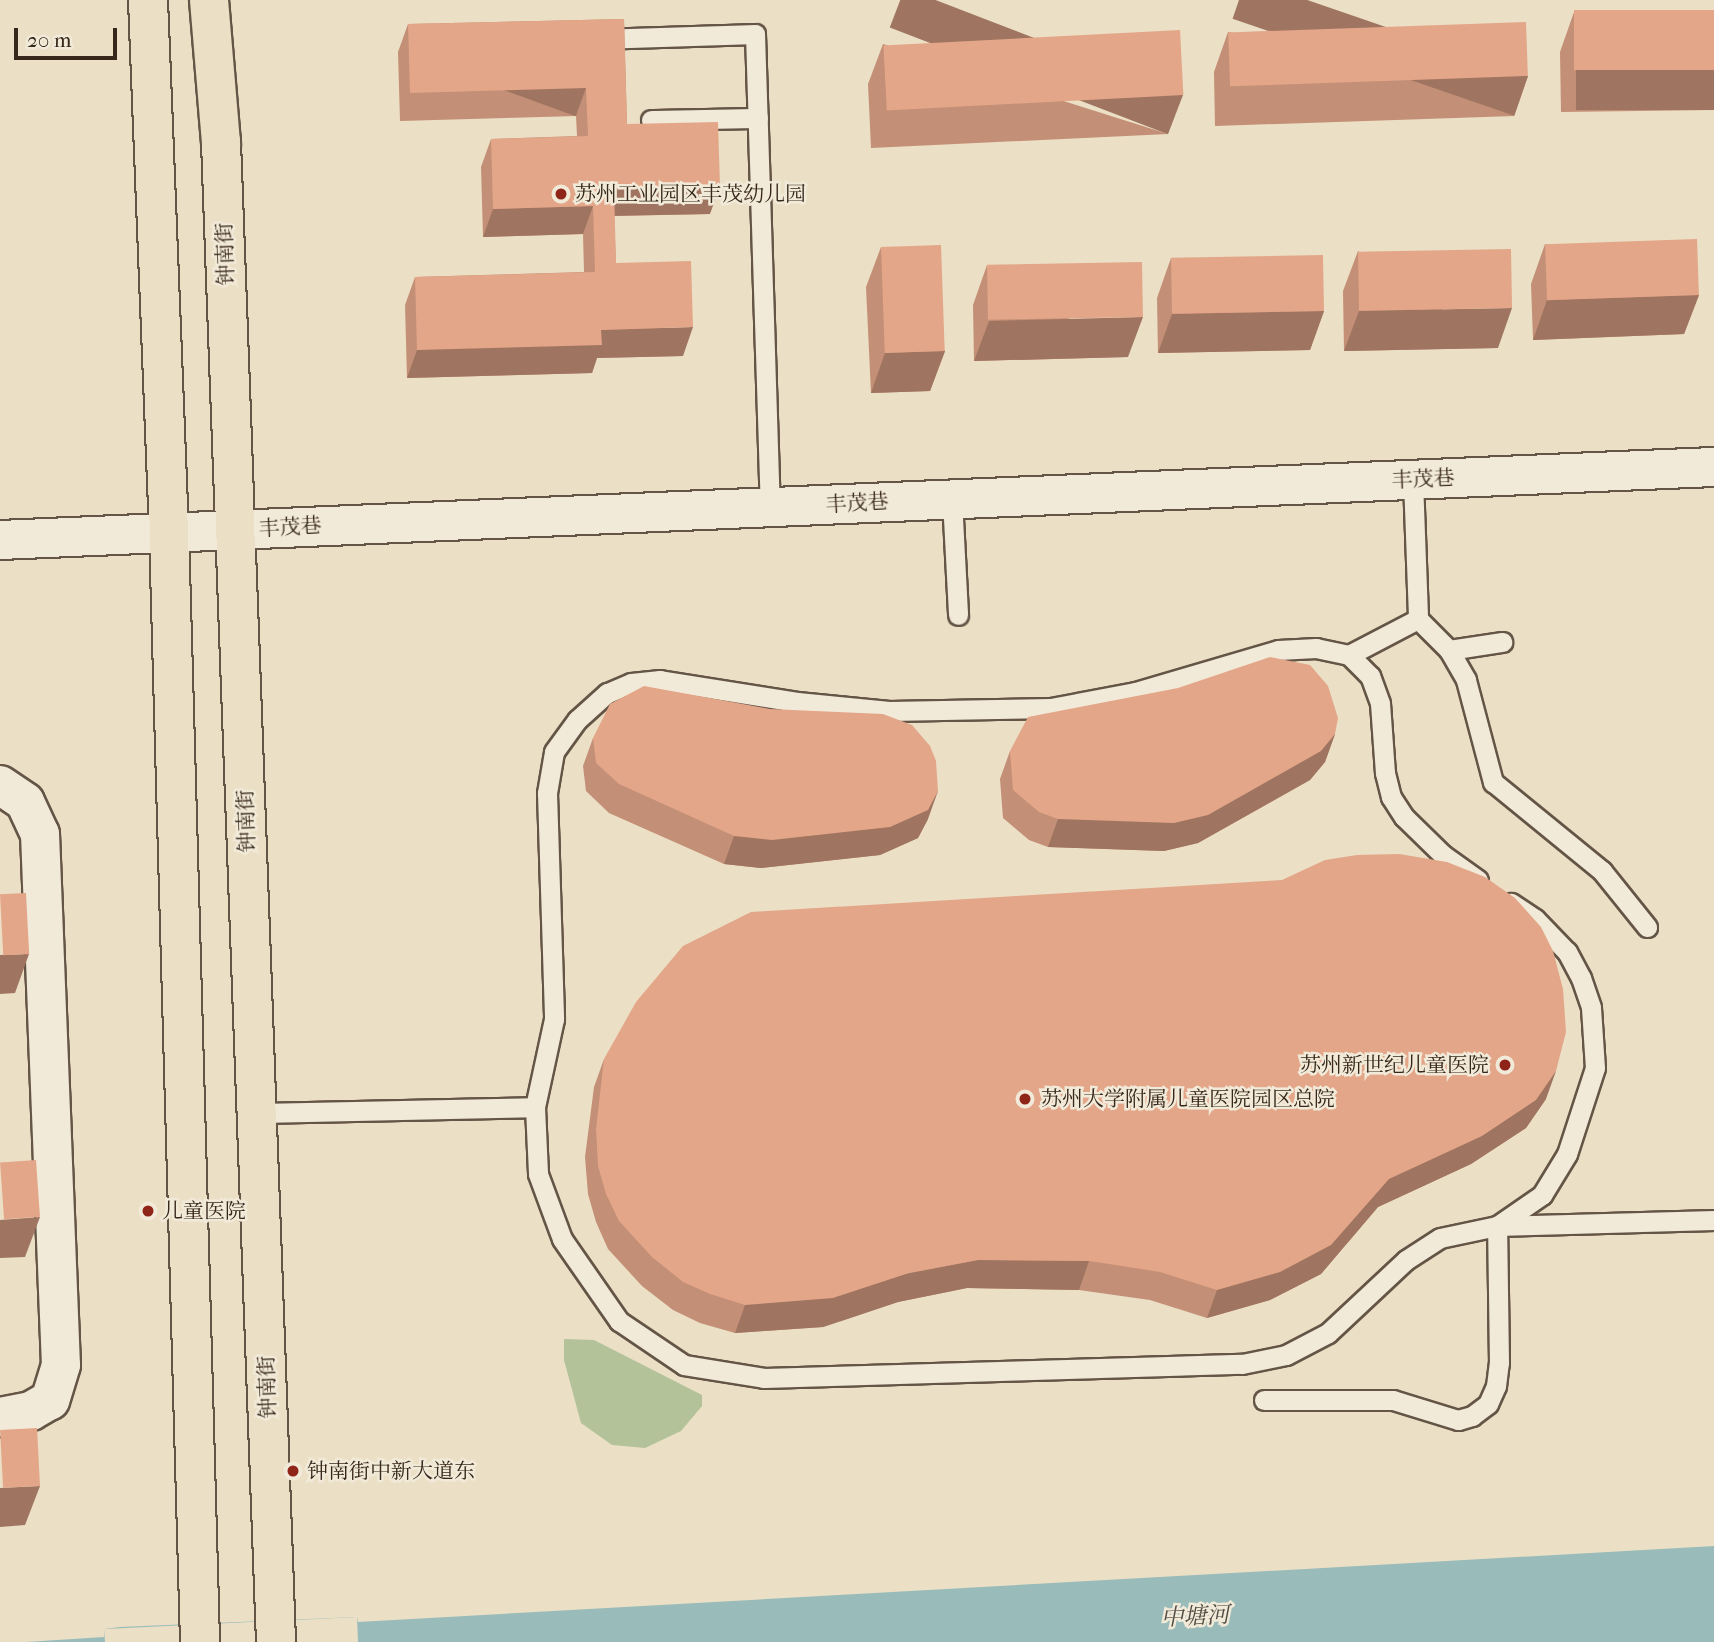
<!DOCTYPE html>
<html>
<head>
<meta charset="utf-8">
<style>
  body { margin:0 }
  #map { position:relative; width:1714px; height:1642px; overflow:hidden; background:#ebdfc5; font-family:"IM FELL French Canon","Noto Serif SC",serif }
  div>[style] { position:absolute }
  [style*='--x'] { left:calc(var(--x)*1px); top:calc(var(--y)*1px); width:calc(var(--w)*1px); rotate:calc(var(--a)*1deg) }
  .green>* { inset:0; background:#b3c298 }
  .water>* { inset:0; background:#99bcba }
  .pier>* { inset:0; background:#ebdfc5 }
  .roads { filter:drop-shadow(2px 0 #645546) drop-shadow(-2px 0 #645546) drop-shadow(0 2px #645546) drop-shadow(0 -2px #645546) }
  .service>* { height:19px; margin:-9.5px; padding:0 9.5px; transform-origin:9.5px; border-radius:9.5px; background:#f2ead9 }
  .minor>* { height:38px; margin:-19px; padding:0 19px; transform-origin:19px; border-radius:19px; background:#f2ead9 }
  .tertiary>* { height:38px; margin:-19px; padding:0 19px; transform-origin:19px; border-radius:19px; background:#f2ead9 }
  .primary>* { height:38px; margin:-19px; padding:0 19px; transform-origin:19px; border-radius:19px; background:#ebdfc5 }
  .wall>* { inset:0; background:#c38f76 }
  .shaded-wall>* { inset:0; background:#9f7460; transform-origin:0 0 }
  .building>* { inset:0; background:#e3a689; transform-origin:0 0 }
  .dots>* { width:19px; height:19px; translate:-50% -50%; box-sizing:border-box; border:4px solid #f2ead9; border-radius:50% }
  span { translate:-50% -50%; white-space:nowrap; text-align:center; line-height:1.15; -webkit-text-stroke:5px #f2ead9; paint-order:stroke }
  .poi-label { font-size:21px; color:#37271b }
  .left { translate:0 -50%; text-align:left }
  .right { translate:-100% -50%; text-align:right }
  .street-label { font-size:21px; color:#37271b }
  .water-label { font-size:23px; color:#504c43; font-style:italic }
  .scale { position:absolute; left:14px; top:28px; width:103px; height:32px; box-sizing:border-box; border:4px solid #37271b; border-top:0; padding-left:9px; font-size:21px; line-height:24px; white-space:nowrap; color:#37271b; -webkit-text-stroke:5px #f2ead9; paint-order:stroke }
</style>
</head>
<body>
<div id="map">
  <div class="green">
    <div style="clip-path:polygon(564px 1339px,594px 1340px,702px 1395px,702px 1406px,681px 1431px,645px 1448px,612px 1445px,581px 1423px,564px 1360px)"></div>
  </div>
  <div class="water">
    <div style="clip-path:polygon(1714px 1546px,1714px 1642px,26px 1642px,104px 1637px,104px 1629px,120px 1627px,357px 1617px,358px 1622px)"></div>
  </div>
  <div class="pier">
    <div style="clip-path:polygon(357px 1617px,358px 1642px,105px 1642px,104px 1629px)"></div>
  </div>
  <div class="roads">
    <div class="service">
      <div style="--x:599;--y:39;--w:156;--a:-1.8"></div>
      <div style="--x:755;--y:34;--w:473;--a:88.2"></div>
      <div style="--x:651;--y:120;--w:107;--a:-1.1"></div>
      <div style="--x:1413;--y:480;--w:139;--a:87.9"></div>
      <div style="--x:952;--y:499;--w:116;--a:87"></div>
      <div style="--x:1449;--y:650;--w:54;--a:-8.6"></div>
      <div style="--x:1349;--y:655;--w:78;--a:-27.6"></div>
      <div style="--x:1418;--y:619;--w:44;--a:45"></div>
      <div style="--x:1449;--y:650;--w:34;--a:60"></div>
      <div style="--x:1466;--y:680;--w:106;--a:75.2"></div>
      <div style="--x:1493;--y:782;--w:141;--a:39.2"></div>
      <div style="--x:1602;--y:871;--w:72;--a:51.2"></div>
      <div style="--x:1478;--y:880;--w:43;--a:-144.5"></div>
      <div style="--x:1443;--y:855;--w:54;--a:-135.7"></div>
      <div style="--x:1404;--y:817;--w:24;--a:-123"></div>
      <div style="--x:1391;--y:797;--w:25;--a:-104"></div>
      <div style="--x:1385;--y:773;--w:70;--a:-94.1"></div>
      <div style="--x:1380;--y:703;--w:29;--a:-110"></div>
      <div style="--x:1370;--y:676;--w:30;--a:-135"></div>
      <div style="--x:1349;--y:655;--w:34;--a:-168"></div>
      <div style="--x:1316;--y:648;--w:38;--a:177"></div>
      <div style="--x:1278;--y:650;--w:149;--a:163.6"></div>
      <div style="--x:1135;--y:692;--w:86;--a:169.2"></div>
      <div style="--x:1051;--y:708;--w:162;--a:178.9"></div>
      <div style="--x:889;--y:711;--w:92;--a:-174.4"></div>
      <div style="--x:797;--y:702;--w:139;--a:-170.9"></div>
      <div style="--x:660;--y:680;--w:29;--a:174"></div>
      <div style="--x:631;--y:683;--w:26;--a:157"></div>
      <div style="--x:607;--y:693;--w:40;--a:138"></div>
      <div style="--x:577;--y:720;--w:39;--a:126"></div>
      <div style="--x:554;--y:752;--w:42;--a:99.7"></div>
      <div style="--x:547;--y:793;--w:226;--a:88.2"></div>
      <div style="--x:554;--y:1019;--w:90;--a:102.2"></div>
      <div style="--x:535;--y:1107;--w:67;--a:87.4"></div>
      <div style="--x:538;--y:1174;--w:69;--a:69.7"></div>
      <div style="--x:562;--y:1239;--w:100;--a:55.2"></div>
      <div style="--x:619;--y:1321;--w:78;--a:34.1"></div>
      <div style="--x:684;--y:1365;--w:81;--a:9.2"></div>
      <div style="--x:764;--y:1378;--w:478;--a:-1.7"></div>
      <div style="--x:1242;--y:1364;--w:45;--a:-11.6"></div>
      <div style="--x:1286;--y:1355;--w:47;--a:-27.6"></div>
      <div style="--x:1328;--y:1333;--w:107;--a:-43.1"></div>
      <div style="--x:1406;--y:1260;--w:40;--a:-32.9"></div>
      <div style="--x:1440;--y:1238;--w:58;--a:-11.9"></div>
      <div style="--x:1497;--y:1226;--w:217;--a:-1.6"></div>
      <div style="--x:257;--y:1113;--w:278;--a:-1.2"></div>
      <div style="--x:1264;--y:1400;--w:129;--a:0"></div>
      <div style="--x:1393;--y:1400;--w:68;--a:17.1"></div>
      <div style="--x:1458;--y:1420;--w:15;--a:-16"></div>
      <div style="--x:1472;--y:1416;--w:20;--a:-37"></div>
      <div style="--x:1488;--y:1404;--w:20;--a:-66"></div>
      <div style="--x:1496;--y:1386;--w:23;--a:-83"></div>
      <div style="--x:1499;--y:1363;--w:137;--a:-90.8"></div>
      <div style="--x:1497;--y:1226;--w:55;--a:-34.6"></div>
      <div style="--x:1542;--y:1195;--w:48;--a:-58.6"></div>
      <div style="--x:1567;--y:1154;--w:90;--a:-72"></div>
      <div style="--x:1595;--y:1068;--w:61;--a:-93.8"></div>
      <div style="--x:1591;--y:1007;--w:31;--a:-109"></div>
      <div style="--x:1581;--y:978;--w:30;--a:-118"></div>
      <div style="--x:1567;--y:952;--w:46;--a:-134.1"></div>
      <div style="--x:1535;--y:919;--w:29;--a:-146"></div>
    </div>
    <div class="minor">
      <div style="--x:0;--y:785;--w:30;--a:34"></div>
      <div style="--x:25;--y:802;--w:35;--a:65"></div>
      <div style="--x:40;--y:834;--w:531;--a:87.74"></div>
      <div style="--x:61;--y:1365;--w:37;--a:107"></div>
      <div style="--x:50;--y:1400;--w:22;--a:150"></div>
      <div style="--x:31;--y:1411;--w:32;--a:169"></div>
    </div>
    <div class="tertiary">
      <div style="--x:0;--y:540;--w:1716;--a:-2.44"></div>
    </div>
    <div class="primary">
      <div style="--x:148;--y:0;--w:532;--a:87.74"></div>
      <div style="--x:169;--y:532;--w:1110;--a:88.4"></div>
      <div style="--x:209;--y:0;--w:143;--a:85.2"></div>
      <div style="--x:221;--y:142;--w:1501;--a:87.9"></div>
    </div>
  </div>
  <div class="wall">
    <div style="clip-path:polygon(1714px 10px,1714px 110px,1561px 112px,1560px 52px,1574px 12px)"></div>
    <div style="clip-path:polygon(624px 19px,627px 124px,710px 214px,614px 216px,616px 263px,683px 356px,597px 358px,592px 373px,407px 378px,405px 305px,415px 277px,584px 272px,583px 234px,483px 237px,481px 167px,491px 139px,577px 136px,576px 116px,400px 121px,398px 52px,408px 24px)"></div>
    <div style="clip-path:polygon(1228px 32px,1528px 76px,1514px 116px,1215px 126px,1214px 72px)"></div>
    <div style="clip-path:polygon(883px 44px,1168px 134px,871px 148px,868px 84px)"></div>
    <div style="clip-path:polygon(1545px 244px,1699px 295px,1684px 334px,1533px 340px,1531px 284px)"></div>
    <div style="clip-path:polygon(881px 247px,945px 351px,930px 391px,871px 393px,866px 287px)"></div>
    <div style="clip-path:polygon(1358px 251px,1498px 348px,1344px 351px,1343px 291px)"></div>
    <div style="clip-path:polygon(1171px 258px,1324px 311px,1310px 350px,1158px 353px,1157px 298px)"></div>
    <div style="clip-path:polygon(987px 265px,1128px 357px,974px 361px,973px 305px)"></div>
    <div style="clip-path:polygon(1335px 734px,1325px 762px,1310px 780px,1198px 843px,1164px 851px,1048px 847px,1029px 840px,1003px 818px,1000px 779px,1010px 751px)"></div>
    <div style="clip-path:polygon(593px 738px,928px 819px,918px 838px,880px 855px,761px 868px,724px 864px,609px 813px,586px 791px,583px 766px)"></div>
    <div style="clip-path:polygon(604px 1059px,1546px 1099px,1526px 1128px,1471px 1164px,1378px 1207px,1321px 1274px,1270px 1300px,1207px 1318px,1150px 1300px,1079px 1290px,967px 1288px,898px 1302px,823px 1327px,735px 1333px,700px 1323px,673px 1310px,642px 1286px,608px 1249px,596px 1222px,588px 1194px,585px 1157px,594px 1087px)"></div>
  </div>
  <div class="shaded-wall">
    <div style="left:1714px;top:70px;width:40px;height:138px;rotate:90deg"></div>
    <div style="left:1528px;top:76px;width:42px;height:298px;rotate:109deg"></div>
    <div style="left:586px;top:88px;width:30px;height:176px;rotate:110deg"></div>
    <div style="left:1183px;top:95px;width:42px;height:298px;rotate:111deg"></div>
    <div style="clip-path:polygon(720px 186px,710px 214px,603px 216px,614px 188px)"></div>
    <div style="clip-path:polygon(593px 206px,583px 234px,483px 237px,493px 209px)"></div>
    <div style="clip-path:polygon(1699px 295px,1684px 334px,1533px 340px,1547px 300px)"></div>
    <div style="clip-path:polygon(1512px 308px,1498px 348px,1344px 351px,1359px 311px)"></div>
    <div style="clip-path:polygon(1324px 311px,1310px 350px,1158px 353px,1172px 314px)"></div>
    <div style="clip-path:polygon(1143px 317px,1128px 357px,974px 361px,989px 321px)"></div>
    <div style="clip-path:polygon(693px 327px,683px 356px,597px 358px,592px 373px,407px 378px,417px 350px,601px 330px)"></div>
    <div style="clip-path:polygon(945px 351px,930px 391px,871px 393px,885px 353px)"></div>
    <div style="clip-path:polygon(1335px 734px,1325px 762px,1310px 780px,1198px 843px,1164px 851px,1048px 847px,1058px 819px)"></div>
    <div style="clip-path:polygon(938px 791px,928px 819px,918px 838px,880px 855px,761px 868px,724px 864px,734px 836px)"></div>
    <div style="clip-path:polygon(29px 954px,15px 993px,0 994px,0 955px)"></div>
    <div style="clip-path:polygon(1556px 1071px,1546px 1099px,1526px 1128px,1471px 1164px,1378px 1207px,1321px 1274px,1270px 1300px,1207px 1318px,1217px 1290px)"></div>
    <div style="clip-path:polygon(40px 1217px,25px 1257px,0 1258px,0 1220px)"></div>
    <div style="clip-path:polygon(978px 1260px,1089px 1261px,1079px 1290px,967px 1288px,898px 1302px,823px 1327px,735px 1333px,745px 1305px)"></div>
    <div style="clip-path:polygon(40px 1486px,25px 1525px,0 1527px,0 1488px)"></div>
  </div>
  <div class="building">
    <div style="left:1714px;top:10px;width:60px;height:140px;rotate:90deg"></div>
    <div style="clip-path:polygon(624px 19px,627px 124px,718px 122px,720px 186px,614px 188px,616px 263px,691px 261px,693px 327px,601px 330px,602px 345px,417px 350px,415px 277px,595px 272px,593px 206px,493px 209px,491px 139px,588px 136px,586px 88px,410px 93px,408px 24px)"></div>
    <div style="left:1526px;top:22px;width:54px;height:298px;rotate:88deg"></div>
    <div style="left:1180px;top:30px;width:65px;height:297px;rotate:87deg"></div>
    <div style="left:1697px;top:239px;width:56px;height:152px;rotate:88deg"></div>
    <div style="left:941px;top:245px;width:106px;height:60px;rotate:88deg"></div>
    <div style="left:1511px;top:249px;width:59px;height:153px;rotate:89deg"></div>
    <div style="left:1323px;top:255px;width:56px;height:152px;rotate:89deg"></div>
    <div style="left:1142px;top:262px;width:55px;height:155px;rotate:89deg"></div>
    <div style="clip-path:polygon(1270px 657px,1310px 665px,1328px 686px,1338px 718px,1335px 734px,1321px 751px,1208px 815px,1174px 823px,1058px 819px,1039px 812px,1013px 790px,1010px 751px,1028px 717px,1178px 688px)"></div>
    <div style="clip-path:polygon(644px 686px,770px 709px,883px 714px,912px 725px,930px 746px,936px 761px,938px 791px,928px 810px,890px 827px,772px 840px,734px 836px,619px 784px,596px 763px,593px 738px,610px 704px)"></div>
    <div style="clip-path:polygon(1399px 854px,1447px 862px,1485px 877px,1515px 898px,1541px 927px,1553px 951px,1563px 989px,1566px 1032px,1556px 1071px,1536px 1100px,1482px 1136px,1389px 1179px,1331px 1245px,1280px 1272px,1217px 1290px,1160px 1272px,1089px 1261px,978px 1260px,909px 1273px,833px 1298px,745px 1305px,710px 1294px,683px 1282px,652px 1257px,619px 1221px,606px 1194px,598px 1166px,596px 1129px,604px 1059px,636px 1002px,683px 946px,751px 912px,1282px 880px,1325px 860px,1357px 855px)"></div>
    <div style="left:26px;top:893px;width:61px;height:26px;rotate:87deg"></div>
    <div style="left:36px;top:1160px;width:57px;height:36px;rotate:86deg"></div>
    <div style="left:37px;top:1428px;width:58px;height:37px;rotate:87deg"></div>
  </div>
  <div class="dots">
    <div style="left:561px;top:194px;background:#8f2418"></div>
    <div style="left:1505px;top:1065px;background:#8f2418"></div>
    <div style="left:1025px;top:1099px;background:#8f2418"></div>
    <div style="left:148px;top:1211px;background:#8f2418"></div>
    <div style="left:293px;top:1471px;background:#8f2418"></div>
  </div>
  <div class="poi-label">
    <span class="left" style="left:575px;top:194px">苏州工业园区丰茂幼儿园</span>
    <span class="right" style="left:1489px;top:1065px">苏州新世纪儿童医院</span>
    <span class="left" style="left:1041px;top:1099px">苏州大学附属儿童医院园区总院</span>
    <span class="left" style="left:162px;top:1211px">儿童医院</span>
    <span class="left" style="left:307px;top:1471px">钟南街中新大道东</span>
  </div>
  <div class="street-label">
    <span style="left:225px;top:254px;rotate:-92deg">钟南街</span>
    <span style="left:1423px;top:479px;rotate:-2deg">丰茂巷</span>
    <span style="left:857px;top:503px;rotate:-3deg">丰茂巷</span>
    <span style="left:290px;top:527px;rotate:-3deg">丰茂巷</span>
    <span style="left:246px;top:821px;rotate:-92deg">钟南街</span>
    <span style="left:267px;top:1387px;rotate:-92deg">钟南街</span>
  </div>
  <div class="water-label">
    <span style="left:1195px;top:1617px;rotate:-3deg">中塘河</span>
  </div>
  <div class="scale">20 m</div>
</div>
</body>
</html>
